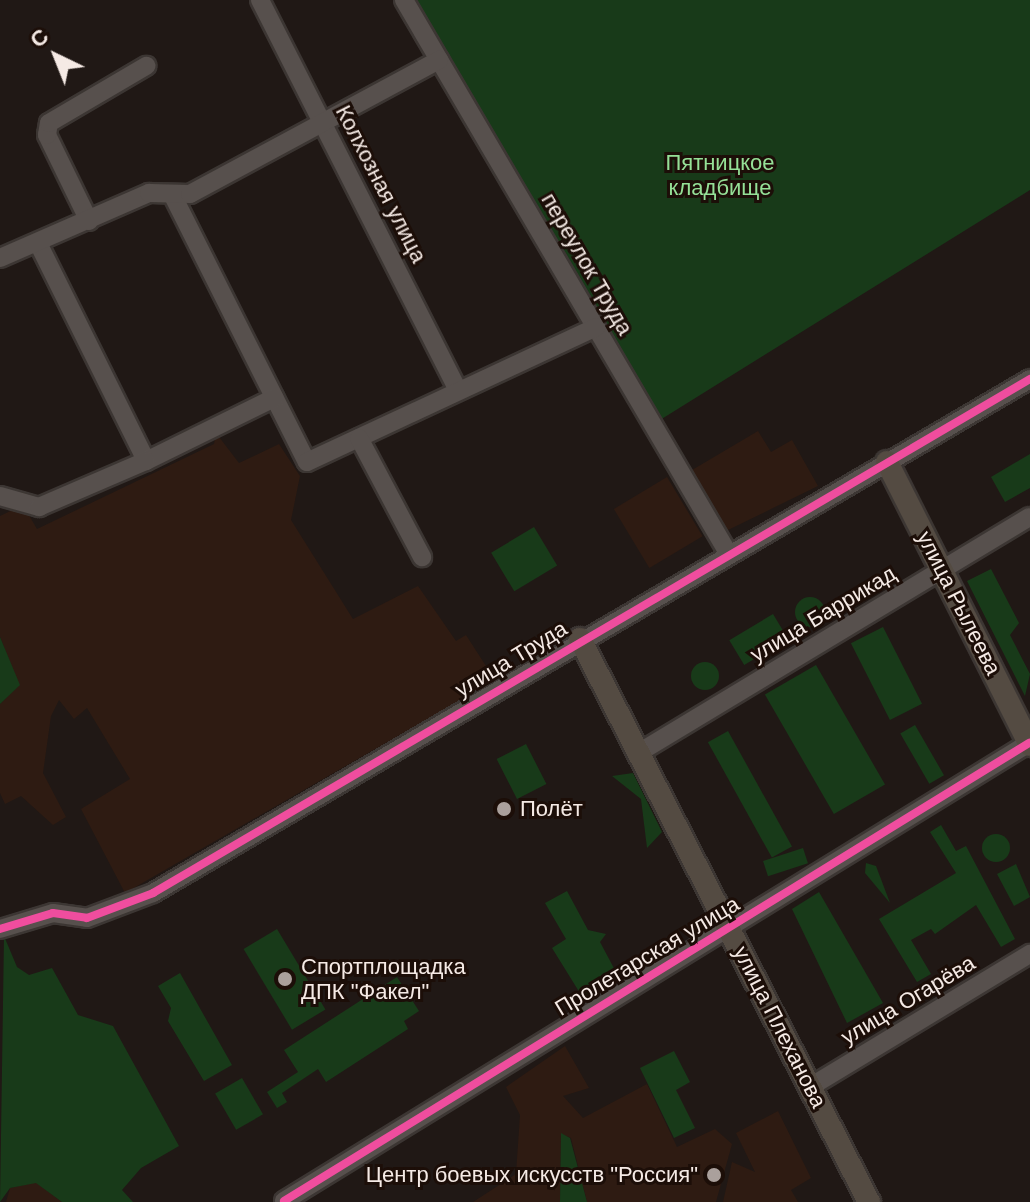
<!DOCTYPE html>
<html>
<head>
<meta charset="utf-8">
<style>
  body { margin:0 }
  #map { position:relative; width:1030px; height:1202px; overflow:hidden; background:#201815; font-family:Arial,sans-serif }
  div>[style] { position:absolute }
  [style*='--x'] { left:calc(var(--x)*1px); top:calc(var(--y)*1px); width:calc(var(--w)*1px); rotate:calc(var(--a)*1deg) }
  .built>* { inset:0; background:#2e1b12; transform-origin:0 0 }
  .green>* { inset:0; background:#183a19; transform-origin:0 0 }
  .round { border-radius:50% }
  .roads { filter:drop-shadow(2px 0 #3c3633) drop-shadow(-2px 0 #3c3633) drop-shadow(0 2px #3c3633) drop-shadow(0 -2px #3c3633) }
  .minor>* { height:18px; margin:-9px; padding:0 9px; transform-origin:9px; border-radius:9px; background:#57504d }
  .major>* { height:22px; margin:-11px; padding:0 11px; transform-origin:11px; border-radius:11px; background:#544b42 }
  .cycleway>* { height:8px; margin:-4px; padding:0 4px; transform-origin:4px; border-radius:4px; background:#ef4d9e }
  .dots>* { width:22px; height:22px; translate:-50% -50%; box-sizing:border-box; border:4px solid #1c0e08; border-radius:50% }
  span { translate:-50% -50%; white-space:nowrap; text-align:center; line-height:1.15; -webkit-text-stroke:6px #1c0e08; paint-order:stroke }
  .park-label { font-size:22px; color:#95e097 }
  .street-label { font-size:22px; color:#f5eae5 }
  .poi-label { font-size:22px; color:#f5eae5 }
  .left { translate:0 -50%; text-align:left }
  .right { translate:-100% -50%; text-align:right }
  .north { position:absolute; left:16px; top:16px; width:80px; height:80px; -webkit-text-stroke:6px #1c0e08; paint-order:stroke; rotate:317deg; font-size:22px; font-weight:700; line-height:32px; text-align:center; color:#f5eae5 }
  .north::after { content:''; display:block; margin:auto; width:28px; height:36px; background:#f5eae5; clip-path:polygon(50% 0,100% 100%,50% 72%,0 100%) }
</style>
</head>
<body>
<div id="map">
  <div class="built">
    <div style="clip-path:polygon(758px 431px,771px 452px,792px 440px,818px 486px,728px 530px,687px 473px)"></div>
    <div style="clip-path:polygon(216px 433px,239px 463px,279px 444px,300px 476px,291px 520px,353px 619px,418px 586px,456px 641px,466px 635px,495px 680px,125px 893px,81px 809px,130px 779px,87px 708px,74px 719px,59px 700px,51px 716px,43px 773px,66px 817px,53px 825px,21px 796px,5px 804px,0 793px,0 704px,19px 685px,0 637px,0 516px,23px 505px,37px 529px,214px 444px)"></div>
    <div style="left:667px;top:477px;width:69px;height:62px;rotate:59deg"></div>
    <div style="clip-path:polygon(565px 1046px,589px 1088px,563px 1096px,583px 1118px,647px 1084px,677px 1147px,715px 1129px,732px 1144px,716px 1202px,587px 1202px,571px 1138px,561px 1134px,560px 1202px,473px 1202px,516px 1174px,520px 1115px,506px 1087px)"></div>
    <div style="clip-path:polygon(778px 1111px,811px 1178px,791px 1190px,798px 1202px,723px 1202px,732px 1162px,755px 1172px,736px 1133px)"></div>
    <div style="clip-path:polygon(36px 1182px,62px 1202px,6px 1202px,10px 1188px)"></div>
  </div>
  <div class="green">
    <div style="clip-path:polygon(413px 0,1030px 0,1030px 190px,660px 420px)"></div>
    <div style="clip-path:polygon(1030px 454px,1030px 488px,1005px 502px,991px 477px)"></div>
    <div style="left:534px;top:527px;width:45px;height:50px;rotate:59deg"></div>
    <div style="clip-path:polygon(991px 569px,1019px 623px,1010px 635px,1030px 674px,1025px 696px,967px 581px)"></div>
    <div class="round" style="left:795px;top:597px;width:30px;height:30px"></div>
    <div style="left:773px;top:614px;width:29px;height:51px;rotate:59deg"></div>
    <div style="left:883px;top:627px;width:86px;height:36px;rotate:63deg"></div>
    <div style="clip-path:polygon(0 637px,20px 685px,0 704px)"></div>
    <div class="round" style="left:691px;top:662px;width:28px;height:28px"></div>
    <div style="left:816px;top:665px;width:138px;height:59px;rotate:60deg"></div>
    <div style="left:915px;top:725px;width:58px;height:17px;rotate:60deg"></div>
    <div style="left:728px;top:731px;width:132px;height:23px;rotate:61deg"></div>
    <div style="left:526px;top:744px;width:45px;height:33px;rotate:63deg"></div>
    <div style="clip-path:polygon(633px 773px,662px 832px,647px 848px,641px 799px,612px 776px)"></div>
    <div style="clip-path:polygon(941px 825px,956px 851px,966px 846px,1015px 939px,1001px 947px,976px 905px,935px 934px,931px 929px,911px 940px,931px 974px,917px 982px,879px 919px,956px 873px,930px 832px)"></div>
    <div class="round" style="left:982px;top:834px;width:28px;height:28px"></div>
    <div style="left:803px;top:848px;width:16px;height:42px;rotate:72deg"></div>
    <div style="clip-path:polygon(866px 863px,876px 866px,890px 903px,865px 873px)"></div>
    <div style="clip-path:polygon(1016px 864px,1030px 897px,1014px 906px,997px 874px)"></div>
    <div style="clip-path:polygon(567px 891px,588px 930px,606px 934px,600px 942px,616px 972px,583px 998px,552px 948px,566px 939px,545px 903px)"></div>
    <div style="clip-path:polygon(819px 892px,883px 1003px,847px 1023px,792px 909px)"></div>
    <div style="left:277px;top:929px;width:94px;height:39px;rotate:59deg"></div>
    <div style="clip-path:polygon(4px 936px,17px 967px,29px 975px,52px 968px,78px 1015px,113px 1026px,179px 1146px,141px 1168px,122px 1190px,133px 1202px,62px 1202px,36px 1183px,10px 1188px,0 1202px)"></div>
    <div style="clip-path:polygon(180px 973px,232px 1065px,204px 1081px,168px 1021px,171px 1008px,158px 986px)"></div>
    <div style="clip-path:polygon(397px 977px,419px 1011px,404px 1021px,408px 1029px,326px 1082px,318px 1069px,282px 1093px,287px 1102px,277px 1108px,267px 1092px,298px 1072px,284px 1050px)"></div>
    <div style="clip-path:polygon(674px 1051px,690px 1082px,676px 1090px,695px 1128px,674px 1138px,640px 1068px)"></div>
    <div style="left:242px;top:1078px;width:42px;height:31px;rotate:60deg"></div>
    <div style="clip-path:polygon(561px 1133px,570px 1138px,587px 1202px,560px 1202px)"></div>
  </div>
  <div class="roads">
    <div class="minor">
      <div style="--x:260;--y:0;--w:438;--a:63.1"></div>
      <div style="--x:404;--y:0;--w:641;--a:59.63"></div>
      <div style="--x:172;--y:194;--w:300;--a:63.3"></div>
      <div style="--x:307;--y:462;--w:319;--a:-25"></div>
      <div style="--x:89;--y:221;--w:96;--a:-116"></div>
      <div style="--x:47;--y:135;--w:12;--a:-81"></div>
      <div style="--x:49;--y:123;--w:113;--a:-30.4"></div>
      <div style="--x:39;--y:245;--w:241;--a:63.6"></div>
      <div style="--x:146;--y:461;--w:143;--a:-26.2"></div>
      <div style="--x:0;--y:258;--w:163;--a:-23.6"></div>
      <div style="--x:149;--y:193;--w:41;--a:1.4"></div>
      <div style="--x:190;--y:194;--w:283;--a:-28.3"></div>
      <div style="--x:359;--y:438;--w:135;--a:62.1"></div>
      <div style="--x:0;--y:496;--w:41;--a:15.8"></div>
      <div style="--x:39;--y:507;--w:116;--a:-23.3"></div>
      <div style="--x:640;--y:752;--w:455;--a:-31.1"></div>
      <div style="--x:0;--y:929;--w:55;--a:-16.8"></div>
      <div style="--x:53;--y:913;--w:34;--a:8"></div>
      <div style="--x:87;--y:918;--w:71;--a:-20.7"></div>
      <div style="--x:153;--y:893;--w:1017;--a:-30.37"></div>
      <div style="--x:810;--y:1087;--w:257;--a:-31.2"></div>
      <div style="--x:284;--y:1201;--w:875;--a:-31.58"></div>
    </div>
    <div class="major">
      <div style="--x:887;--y:462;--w:317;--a:63.2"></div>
      <div style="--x:580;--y:639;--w:633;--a:62.83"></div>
    </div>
  </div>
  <div class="cycleway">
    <div style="--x:0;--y:929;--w:55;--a:-16.8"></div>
    <div style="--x:53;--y:913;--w:34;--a:8"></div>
    <div style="--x:87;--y:918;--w:71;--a:-20.7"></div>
    <div style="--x:153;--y:893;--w:1017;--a:-30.37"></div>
    <div style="--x:284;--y:1201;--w:875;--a:-31.58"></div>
  </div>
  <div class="dots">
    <div style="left:504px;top:809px;background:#aaa09c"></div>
    <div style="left:285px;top:979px;background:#aaa09c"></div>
    <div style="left:714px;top:1175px;background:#aaa09c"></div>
  </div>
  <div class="park-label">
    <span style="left:720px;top:175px">Пятницкое<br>кладбище</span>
  </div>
  <div class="street-label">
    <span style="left:381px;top:184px;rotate:63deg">Колхозная улица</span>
    <span style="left:587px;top:264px;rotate:60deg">переулок Труда</span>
    <span style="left:959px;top:603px;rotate:63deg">улица Рылеева</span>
    <span style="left:823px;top:614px;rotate:-31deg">улица Баррикад</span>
    <span style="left:511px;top:659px;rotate:-31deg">улица Труда</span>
    <span style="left:647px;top:956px;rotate:-31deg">Пролетарская улица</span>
    <span style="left:908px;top:1000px;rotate:-31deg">улица Огарёва</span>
    <span style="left:780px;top:1027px;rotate:63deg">улица Плеханова</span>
  </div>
  <div class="poi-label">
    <span class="left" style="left:520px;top:809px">Полёт</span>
    <span class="left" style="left:301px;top:979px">Спортплощадка<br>ДПК "Факел"</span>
    <span class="right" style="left:698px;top:1175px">Центр боевых искусств "Россия"</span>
  </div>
  <div class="north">С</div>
</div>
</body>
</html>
